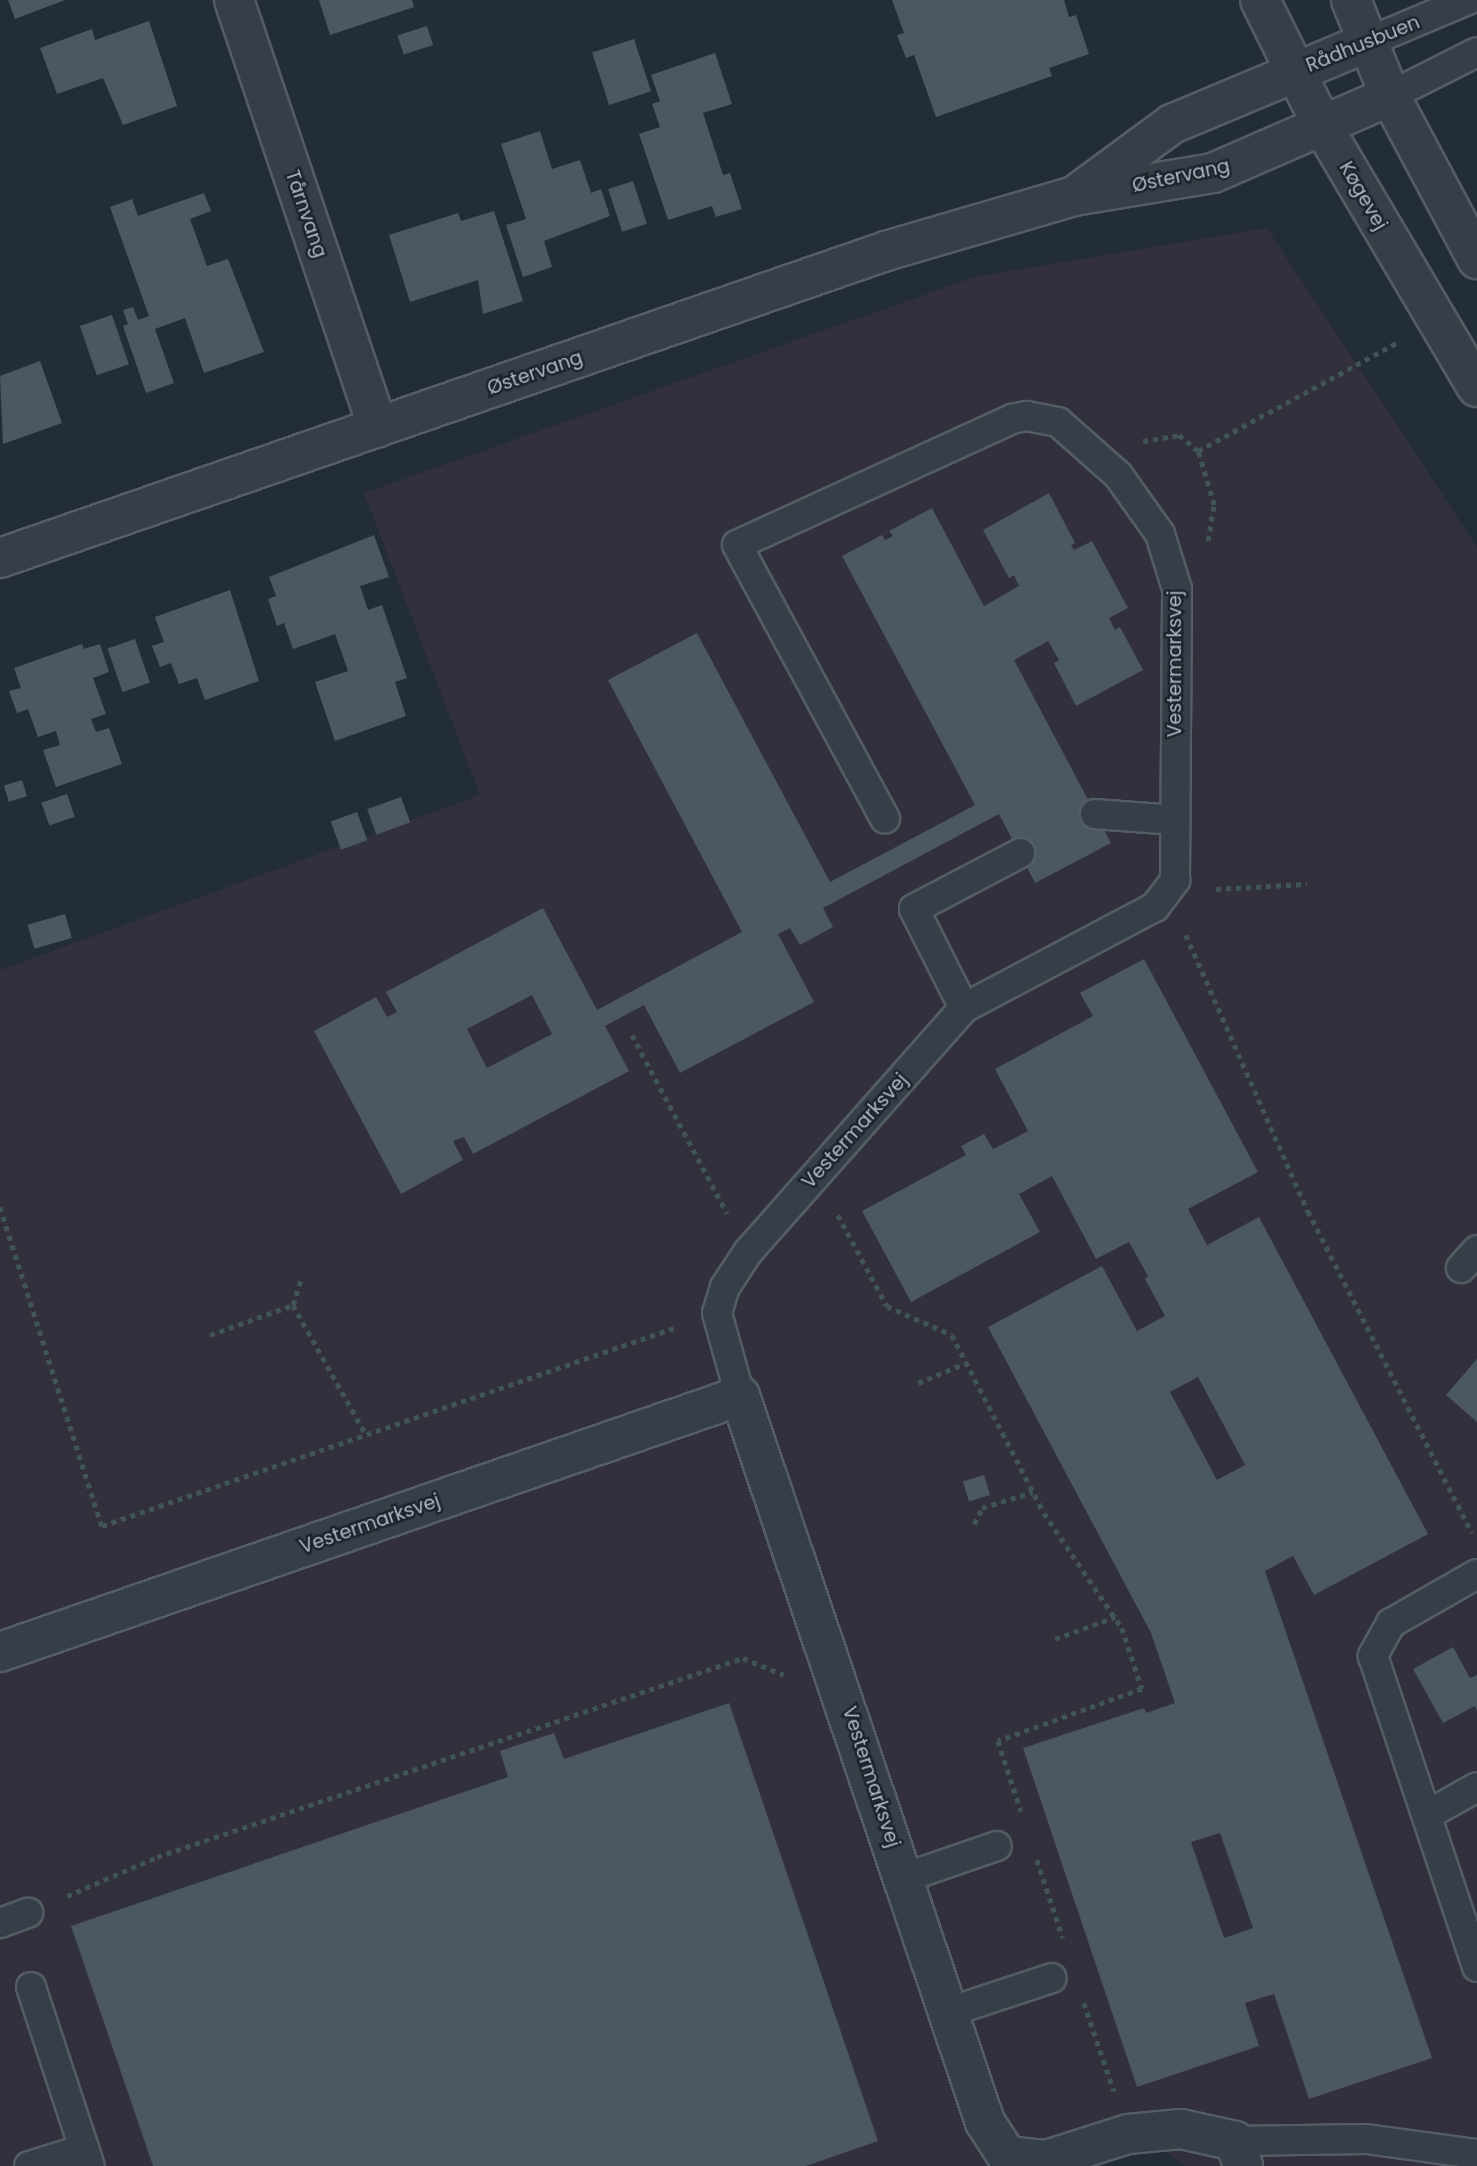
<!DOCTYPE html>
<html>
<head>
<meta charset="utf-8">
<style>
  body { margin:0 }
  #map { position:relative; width:1477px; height:2166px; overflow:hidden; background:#232d37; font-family:Poppins,sans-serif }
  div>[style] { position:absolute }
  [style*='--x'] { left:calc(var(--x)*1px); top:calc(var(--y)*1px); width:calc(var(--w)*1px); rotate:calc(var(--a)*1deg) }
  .medical>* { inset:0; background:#31303c }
  .building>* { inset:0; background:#4b5863; transform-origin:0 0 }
  .path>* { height:4.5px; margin-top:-2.25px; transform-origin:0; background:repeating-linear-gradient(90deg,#425556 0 5px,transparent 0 10px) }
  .roads { filter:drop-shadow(2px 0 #545d65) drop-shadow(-2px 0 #545d65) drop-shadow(0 2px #545d65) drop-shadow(0 -2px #545d65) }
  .service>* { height:28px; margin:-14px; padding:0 14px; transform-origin:14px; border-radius:14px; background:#363f48 }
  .minor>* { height:38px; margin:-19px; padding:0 19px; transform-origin:19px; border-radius:19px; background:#363f48 }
  .tertiary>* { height:38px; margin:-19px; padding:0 19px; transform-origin:19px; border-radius:19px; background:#363f48 }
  span { translate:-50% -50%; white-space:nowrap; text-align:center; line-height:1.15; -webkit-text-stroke:5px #1b242c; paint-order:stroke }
  .street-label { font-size:19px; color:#b1bac4 }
</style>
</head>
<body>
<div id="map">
  <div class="medical">
    <div style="clip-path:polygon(1267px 228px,1477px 547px,1477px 2166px,1185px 2166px,1147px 2138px,1063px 2166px,0 2166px,0 970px,480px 795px,364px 493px,975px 277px)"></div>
  </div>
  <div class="building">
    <div style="clip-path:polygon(8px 0,65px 0,15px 19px)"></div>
    <div style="clip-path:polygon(319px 0,412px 0,414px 7px,330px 35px)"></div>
    <div style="clip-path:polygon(892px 0,1064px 0,1069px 17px,1076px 15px,1089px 54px,1049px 68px,1052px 76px,936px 117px,914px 55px,906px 58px,897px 35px,904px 33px)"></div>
    <div style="clip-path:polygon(149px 21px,177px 106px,123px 125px,103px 78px,57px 94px,40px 48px,92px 29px,95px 40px)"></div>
    <div style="left:427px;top:26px;width:20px;height:31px;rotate:72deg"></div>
    <div style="left:634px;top:39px;width:55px;height:44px;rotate:72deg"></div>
    <div style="clip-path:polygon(715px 53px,732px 104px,703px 113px,723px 175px,730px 173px,742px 209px,716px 217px,712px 206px,668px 220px,639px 134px,660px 127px,652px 104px,660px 101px,651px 75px)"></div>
    <div style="clip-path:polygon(540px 131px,552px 169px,580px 160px,591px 193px,601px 189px,610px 216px,544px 241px,552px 267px,523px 277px,506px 225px,526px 219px,501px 144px)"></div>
    <div style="left:633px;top:181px;width:45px;height:26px;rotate:72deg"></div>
    <div style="clip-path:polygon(204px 193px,211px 211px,190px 219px,207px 266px,228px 259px,264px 352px,204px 373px,185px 318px,155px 329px,174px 383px,146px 393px,123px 326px,128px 324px,123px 310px,133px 307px,138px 320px,149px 316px,110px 207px,132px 199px,138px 216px)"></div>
    <div style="clip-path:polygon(494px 211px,523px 301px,483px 314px,478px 280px,410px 302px,389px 235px,458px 213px,461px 221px)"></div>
    <div style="left:112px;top:315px;width:52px;height:34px;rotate:71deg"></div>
    <div style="clip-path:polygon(40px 361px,62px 423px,3px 444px,0 376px)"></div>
    <div style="clip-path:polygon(evenodd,1049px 493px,1075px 543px,1071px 545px,1074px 550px,1092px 541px,1128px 608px,1109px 618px,1115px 630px,1120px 627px,1143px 670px,1076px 706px,1054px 663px,1059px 660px,1048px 641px,1014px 660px,1111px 843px,1035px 883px,999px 814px,823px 908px,833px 927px,800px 945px,790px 928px,778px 934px,814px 1002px,680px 1073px,644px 1005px,605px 1026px,629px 1071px,473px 1154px,464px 1137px,453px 1141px,463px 1160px,401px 1194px,314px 1031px,376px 997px,387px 1017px,397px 1012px,386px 992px,543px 908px,597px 1010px,742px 932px,608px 680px,697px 633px,830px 882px,975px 805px,842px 556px,882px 535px,885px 540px,893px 536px,889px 531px,932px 508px,984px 606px,1019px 586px,1014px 575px,1009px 578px,983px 530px,1049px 493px,532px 995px,552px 1034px,487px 1068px,467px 1029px,532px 995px)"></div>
    <div style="clip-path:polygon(374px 535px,389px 577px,360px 586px,368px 610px,382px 605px,407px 678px,395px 682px,406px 716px,335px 741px,315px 682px,348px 671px,335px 634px,293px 649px,284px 623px,277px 626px,268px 599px,276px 596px,269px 577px)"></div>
    <div style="clip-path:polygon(230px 590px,259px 681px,205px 700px,197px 678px,179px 684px,171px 663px,160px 667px,152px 646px,164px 642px,155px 617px)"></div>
    <div style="left:135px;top:639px;width:46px;height:29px;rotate:71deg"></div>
    <div style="clip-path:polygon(82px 644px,84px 649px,100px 644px,109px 672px,93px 678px,106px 714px,91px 719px,96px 732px,109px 728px,122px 764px,56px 787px,43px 750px,60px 745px,56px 731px,38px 737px,28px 709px,17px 713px,9px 691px,21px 688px,14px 668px)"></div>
    <div style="left:22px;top:780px;width:17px;height:19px;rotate:73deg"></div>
    <div style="left:67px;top:794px;width:24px;height:27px;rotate:71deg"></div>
    <div style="left:401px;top:797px;width:27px;height:36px;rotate:70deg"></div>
    <div style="left:357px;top:812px;width:30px;height:28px;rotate:70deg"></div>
    <div style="left:65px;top:914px;width:25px;height:39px;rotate:74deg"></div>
    <div style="clip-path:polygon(evenodd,1144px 959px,1258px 1172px,1188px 1209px,1207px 1245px,1259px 1217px,1428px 1534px,1314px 1595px,1293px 1556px,1265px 1571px,1432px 2058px,1309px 2099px,1274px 1994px,1245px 2003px,1259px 2046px,1137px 2087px,1023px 1748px,1144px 1708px,1146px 1713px,1175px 1703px,1151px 1633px,988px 1327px,1102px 1266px,1137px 1331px,1165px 1316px,1145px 1279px,1148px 1276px,1129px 1242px,1096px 1259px,1052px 1176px,1019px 1194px,1040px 1232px,911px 1302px,862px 1211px,966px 1155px,961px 1146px,984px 1134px,993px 1149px,1028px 1131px,995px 1069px,1093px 1016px,1080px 993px,1144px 959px,1198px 1377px,1245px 1465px,1217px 1480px,1170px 1392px,1198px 1377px,1144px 959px,1220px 1833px,1253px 1928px,1224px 1938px,1191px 1842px,1220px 1833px)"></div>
    <div style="clip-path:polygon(1477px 1359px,1477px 1422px,1446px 1395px)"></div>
    <div style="left:984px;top:1475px;width:21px;height:22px;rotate:73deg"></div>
    <div style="clip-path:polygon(1453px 1647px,1470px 1678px,1477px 1675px,1477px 1711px,1475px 1706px,1443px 1723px,1413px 1669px)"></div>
    <div style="clip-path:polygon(729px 1703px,878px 2141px,806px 2166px,153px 2166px,71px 1926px,508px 1777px,500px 1751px,554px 1733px,564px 1759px)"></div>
  </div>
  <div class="path">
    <div style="--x:1143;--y:441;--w:36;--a:-9"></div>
    <div style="--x:1179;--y:435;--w:25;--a:40"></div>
    <div style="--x:1208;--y:541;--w:36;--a:-81"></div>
    <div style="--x:1214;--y:505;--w:56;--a:-106.5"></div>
    <div style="--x:1198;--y:451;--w:228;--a:-28.6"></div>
    <div style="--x:1216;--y:889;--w:91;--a:-3.1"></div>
    <div style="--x:1186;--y:935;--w:302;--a:66.2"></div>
    <div style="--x:1308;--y:1211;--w:361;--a:63"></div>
    <div style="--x:632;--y:1035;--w:202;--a:61.9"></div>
    <div style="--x:0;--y:1207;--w:335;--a:72.3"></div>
    <div style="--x:102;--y:1526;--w:608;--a:-19.09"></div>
    <div style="--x:838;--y:1215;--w:103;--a:61.7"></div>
    <div style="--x:887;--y:1306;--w:71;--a:24"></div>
    <div style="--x:952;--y:1335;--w:200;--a:62.7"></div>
    <div style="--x:1044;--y:1513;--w:139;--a:55.9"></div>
    <div style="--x:1122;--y:1628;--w:64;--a:71.8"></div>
    <div style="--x:1142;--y:1689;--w:153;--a:160.1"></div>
    <div style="--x:998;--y:1741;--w:74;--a:71.8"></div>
    <div style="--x:293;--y:1305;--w:28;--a:-73"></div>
    <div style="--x:210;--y:1335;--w:88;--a:-19.9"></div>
    <div style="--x:293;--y:1305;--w:147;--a:60.6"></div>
    <div style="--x:918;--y:1383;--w:52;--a:-22.6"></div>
    <div style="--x:974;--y:1524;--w:18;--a:-63"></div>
    <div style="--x:982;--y:1508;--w:53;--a:-17.4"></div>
    <div style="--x:1055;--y:1639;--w:64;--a:-20.1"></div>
    <div style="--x:1037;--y:1860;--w:82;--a:71.6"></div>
    <div style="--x:67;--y:1896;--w:98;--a:-23.4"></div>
    <div style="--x:157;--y:1857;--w:619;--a:-18.76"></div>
    <div style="--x:743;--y:1658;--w:44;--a:22.5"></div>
    <div style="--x:1084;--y:2003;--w:93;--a:71.2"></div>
  </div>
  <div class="roads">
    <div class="service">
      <div style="--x:1368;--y:42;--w:108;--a:-22.8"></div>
      <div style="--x:1390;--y:96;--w:97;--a:-26.8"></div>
      <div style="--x:1095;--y:814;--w:80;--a:4.3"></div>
      <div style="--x:964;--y:1008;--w:111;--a:-116.8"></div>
      <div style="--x:914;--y:909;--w:120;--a:-27.8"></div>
      <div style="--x:1461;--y:1268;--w:24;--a:-48"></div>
      <div style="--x:740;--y:1396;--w:86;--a:-105.5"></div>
      <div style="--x:717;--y:1313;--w:27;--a:-73"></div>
      <div style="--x:725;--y:1287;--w:42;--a:-56.7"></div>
      <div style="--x:748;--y:1252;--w:326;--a:-48.5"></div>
      <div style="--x:964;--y:1008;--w:216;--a:-27.9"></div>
      <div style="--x:1155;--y:907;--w:34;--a:-53"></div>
      <div style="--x:1175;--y:880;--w:291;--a:-89.6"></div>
      <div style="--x:1177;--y:589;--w:58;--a:-107.2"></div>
      <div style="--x:1160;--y:534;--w:72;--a:-125.4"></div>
      <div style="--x:1118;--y:475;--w:80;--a:-138.5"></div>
      <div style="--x:1058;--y:422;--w:32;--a:-169"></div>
      <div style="--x:1027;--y:416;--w:15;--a:169"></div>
      <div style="--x:1012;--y:419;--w:302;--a:155.4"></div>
      <div style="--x:737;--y:545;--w:311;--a:61.6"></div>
      <div style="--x:1477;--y:1574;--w:99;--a:150.3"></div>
      <div style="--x:1391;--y:1623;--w:38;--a:119"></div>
      <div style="--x:1373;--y:1656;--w:328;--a:71.5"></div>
      <div style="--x:1427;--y:1815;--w:57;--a:-29.2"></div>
      <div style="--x:904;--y:1878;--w:98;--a:-19"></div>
      <div style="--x:0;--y:1923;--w:30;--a:-20"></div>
      <div style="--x:31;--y:1987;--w:188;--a:71.8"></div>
      <div style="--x:949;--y:2012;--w:108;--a:-18.3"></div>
      <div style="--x:1235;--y:2141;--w:131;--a:-0.9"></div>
      <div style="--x:1366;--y:2139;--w:112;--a:7.7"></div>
      <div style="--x:29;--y:2166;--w:58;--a:-17.2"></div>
    </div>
    <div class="minor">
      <div style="--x:234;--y:0;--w:451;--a:71.4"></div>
      <div style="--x:1081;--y:191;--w:113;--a:-36.4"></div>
      <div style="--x:1172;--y:124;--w:212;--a:-22.7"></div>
      <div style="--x:0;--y:558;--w:938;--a:-19.11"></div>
      <div style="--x:886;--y:251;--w:196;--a:-16.3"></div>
      <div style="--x:1074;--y:196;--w:141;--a:-9.4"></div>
      <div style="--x:1213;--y:173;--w:193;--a:-23.5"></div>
      <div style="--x:0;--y:1652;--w:783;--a:-19.08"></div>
      <div style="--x:740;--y:1396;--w:766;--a:71.35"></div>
      <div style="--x:985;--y:2122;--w:40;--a:57.1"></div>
      <div style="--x:1007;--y:2156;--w:39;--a:6"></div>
      <div style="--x:1046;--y:2160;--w:86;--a:-17.6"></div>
      <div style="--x:1128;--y:2134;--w:53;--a:-5.4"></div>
      <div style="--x:1181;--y:2129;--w:55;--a:12.5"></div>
      <div style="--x:1235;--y:2141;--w:26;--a:72"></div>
    </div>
    <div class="tertiary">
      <div style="--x:1260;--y:0;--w:142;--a:63.6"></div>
      <div style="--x:1323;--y:127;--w:302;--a:59.4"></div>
      <div style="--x:1351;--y:0;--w:104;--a:67.9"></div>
      <div style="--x:1390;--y:96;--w:185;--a:61.9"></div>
    </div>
  </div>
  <div class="street-label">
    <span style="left:1363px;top:44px;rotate:-22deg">Rådhusbuen</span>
    <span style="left:1181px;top:176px;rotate:-12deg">Østervang</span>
    <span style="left:1363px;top:196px;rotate:60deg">Køgevej</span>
    <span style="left:306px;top:214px;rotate:71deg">Tårnvang</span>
    <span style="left:535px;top:373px;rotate:-19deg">Østervang</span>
    <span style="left:1175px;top:664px;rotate:-90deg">Vestermarksvej</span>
    <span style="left:855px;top:1131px;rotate:-48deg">Vestermarksvej</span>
    <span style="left:370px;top:1524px;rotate:-19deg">Vestermarksvej</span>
    <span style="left:871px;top:1777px;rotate:72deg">Vestermarksvej</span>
  </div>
</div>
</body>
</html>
